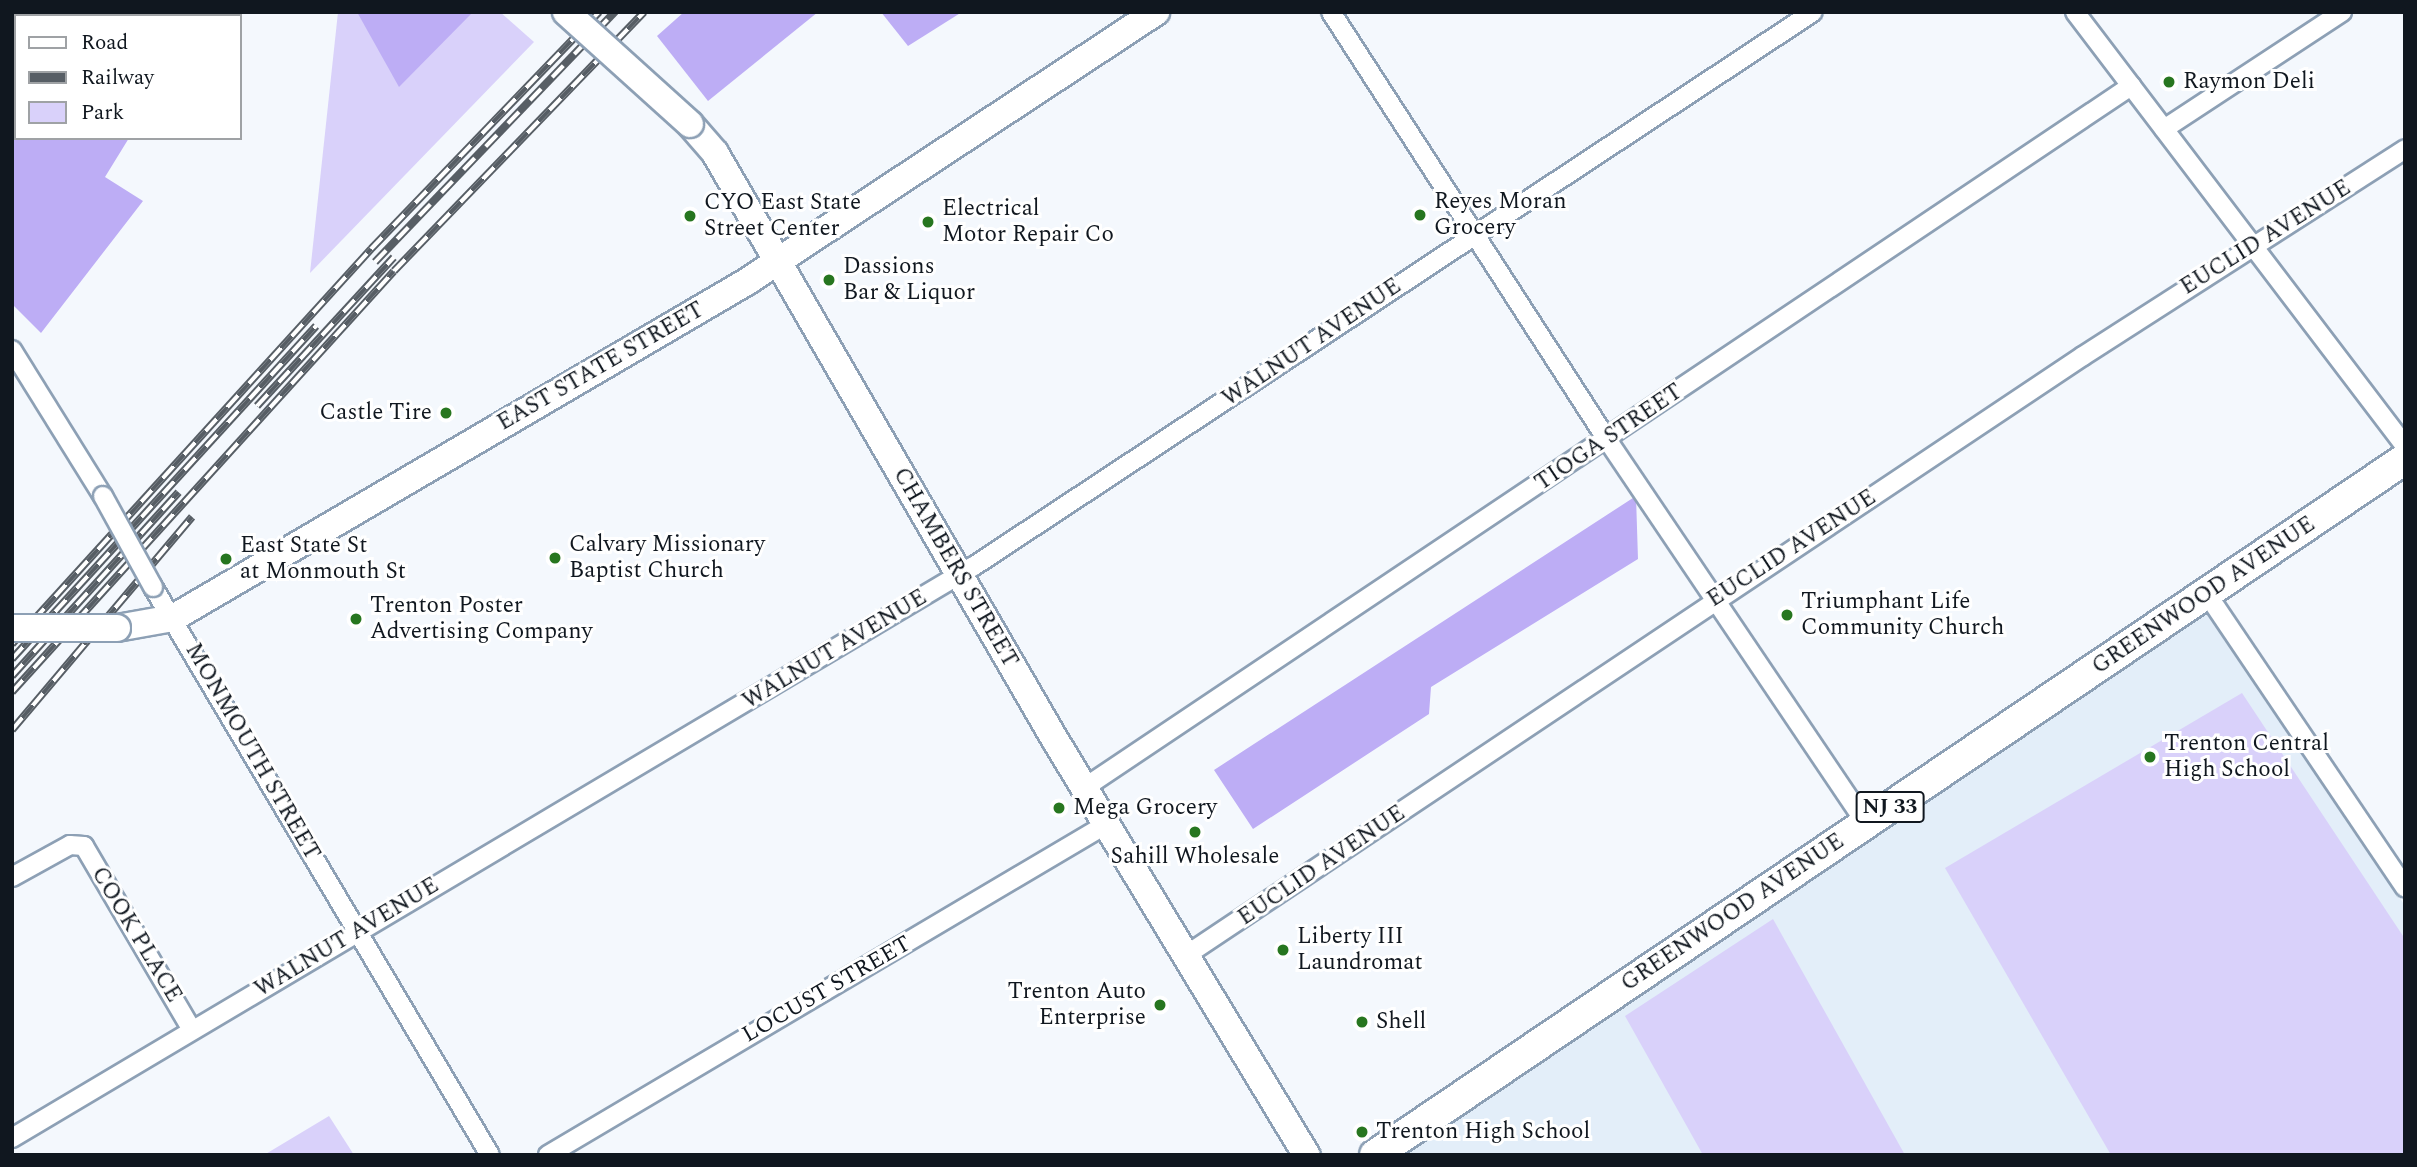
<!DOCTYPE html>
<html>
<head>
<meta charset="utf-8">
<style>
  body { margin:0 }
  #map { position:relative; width:2417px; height:1167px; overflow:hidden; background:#f4f8fd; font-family:Spectral,serif }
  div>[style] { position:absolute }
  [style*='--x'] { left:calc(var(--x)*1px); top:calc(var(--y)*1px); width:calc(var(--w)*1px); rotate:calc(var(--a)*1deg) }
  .built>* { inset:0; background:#e3eef9 }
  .green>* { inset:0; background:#d9d1fa }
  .forest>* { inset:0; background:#bdadf5 }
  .river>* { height:35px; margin:-17.5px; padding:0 17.5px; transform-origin:17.5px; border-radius:17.5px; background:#7ae7f5 }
  .roads { filter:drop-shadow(2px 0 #8da0b5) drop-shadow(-2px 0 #8da0b5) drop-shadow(0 2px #8da0b5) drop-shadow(0 -2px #8da0b5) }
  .street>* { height:18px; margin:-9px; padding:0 9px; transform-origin:9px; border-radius:9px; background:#fff }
  .secondary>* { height:26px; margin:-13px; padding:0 13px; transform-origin:13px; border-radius:13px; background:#fff }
  .primary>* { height:30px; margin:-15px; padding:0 15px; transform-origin:15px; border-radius:15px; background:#fff }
  .rail>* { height:8px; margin-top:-4px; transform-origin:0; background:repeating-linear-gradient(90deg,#fff 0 16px,#575e65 0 32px); box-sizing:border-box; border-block:2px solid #575e65 }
  .bridges { filter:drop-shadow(2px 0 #8da0b5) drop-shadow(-2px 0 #8da0b5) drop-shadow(0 2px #8da0b5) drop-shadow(0 -2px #8da0b5) }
  .street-bridge>* { height:18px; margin:-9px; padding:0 9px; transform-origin:9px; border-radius:9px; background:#fff }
  .secondary-bridge>* { height:26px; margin:-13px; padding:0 13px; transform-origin:13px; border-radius:13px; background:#fff }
  .dots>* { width:19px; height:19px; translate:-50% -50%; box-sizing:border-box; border:4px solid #fff; border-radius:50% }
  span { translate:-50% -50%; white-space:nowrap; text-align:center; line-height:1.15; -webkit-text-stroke:6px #fff; paint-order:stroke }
  .shield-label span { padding:2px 5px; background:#fff; border:2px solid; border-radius:5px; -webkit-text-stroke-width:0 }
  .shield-label { font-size:21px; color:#10171f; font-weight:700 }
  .poi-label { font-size:23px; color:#10171f }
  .left { translate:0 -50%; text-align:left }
  .right { translate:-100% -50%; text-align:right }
  .street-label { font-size:23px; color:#10171f }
  .frame { position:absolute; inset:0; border:14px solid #10171f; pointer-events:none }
  .legend { position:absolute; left:14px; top:14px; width:228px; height:126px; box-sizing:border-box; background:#fff; border:2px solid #9fa2a5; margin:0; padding:9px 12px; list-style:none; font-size:21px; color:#10171f }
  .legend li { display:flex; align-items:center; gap:14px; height:35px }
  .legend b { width:35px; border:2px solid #9fa2a5 }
</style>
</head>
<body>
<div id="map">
  <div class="built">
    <div style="clip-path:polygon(2211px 609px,2405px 906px,2405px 1155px,1403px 1155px)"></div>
  </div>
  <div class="green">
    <div style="clip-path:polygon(338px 12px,500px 12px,534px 42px,310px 273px)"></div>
    <div style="clip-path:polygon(2242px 693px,2405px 939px,2405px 1155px,2111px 1155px,1945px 868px)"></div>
    <div style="clip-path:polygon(1773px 919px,1905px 1155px,1703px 1155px,1625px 1016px)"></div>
    <div style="clip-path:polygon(329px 1116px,354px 1155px,264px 1155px)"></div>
  </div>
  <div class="forest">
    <div style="clip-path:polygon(12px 12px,225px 12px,16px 16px,16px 138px,129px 138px,105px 177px,143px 201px,41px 333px,12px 304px)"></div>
    <div style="clip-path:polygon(357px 12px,473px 12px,399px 87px)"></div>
    <div style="clip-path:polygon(684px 12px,818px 12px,708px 101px,657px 36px)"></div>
    <div style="clip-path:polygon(881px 12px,962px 12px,908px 46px)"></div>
    <div style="clip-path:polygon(1636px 496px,1638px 559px,1431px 687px,1429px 714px,1253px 829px,1214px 770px)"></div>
  </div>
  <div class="river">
    <div style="--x:12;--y:17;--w:6;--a:-51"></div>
  </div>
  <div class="roads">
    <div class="street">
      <div style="--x:1331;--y:12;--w:507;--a:57.16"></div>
      <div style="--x:1606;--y:438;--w:465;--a:56"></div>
      <div style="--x:2075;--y:12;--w:545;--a:52.75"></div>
      <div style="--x:2164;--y:129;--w:213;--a:-33.3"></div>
      <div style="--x:12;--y:350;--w:172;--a:58.1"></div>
      <div style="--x:153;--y:587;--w:660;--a:59.32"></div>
      <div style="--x:2207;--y:594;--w:354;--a:56"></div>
      <div style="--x:1084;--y:788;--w:1261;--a:-33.84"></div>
      <div style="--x:12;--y:877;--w:66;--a:-28.9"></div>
      <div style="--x:70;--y:845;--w:14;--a:4"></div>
      <div style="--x:84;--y:846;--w:213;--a:59.6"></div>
      <div style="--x:1185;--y:956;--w:1080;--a:-33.75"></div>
      <div style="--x:2083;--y:356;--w:383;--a:-32.7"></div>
      <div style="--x:12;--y:1138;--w:1119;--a:-30.74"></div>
      <div style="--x:974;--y:566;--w:1005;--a:-33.44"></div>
      <div style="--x:548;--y:1155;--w:647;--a:-30.65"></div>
    </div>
    <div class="secondary">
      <div style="--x:690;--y:124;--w:38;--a:49"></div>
      <div style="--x:715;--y:153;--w:676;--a:59.91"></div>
      <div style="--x:1054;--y:738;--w:488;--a:58.8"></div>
      <div style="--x:117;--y:628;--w:57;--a:-10.1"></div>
      <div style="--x:173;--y:618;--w:666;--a:-30.37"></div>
      <div style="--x:748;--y:281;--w:489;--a:-33.4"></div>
    </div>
    <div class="primary">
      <div style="--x:1375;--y:1155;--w:1243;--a:-34.05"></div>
    </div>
  </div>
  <div class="rail">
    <div style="--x:375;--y:262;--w:347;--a:-46.2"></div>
    <div style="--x:257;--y:406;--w:202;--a:-47.4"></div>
    <div style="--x:12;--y:644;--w:534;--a:-47.73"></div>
    <div style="--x:371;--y:249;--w:329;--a:-46.1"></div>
    <div style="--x:12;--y:659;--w:451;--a:-47.6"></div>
    <div style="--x:12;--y:676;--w:248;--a:-47.8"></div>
    <div style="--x:12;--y:692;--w:568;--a:-47.78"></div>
    <div style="--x:394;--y:271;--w:360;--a:-46"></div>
    <div style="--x:12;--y:730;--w:279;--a:-49.8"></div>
  </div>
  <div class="bridges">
    <div class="street-bridge">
      <div style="--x:103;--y:496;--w:104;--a:61.2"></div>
    </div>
    <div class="secondary-bridge">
      <div style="--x:566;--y:12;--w:167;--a:42.1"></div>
      <div style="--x:12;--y:628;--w:105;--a:0"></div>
    </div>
  </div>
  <div class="dots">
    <div style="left:2169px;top:82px;background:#27761f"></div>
    <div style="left:1420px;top:215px;background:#27761f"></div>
    <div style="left:690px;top:216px;background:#27761f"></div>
    <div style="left:928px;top:222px;background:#27761f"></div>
    <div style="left:829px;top:280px;background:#27761f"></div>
    <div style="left:446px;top:413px;background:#27761f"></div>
    <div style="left:555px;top:558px;background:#27761f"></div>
    <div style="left:226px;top:559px;background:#27761f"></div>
    <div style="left:1787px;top:615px;background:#27761f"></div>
    <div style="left:356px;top:619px;background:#27761f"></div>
    <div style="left:2150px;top:757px;background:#27761f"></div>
    <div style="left:1059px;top:808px;background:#27761f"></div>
    <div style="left:1195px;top:832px;background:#27761f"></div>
    <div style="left:1283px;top:950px;background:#27761f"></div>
    <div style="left:1160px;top:1005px;background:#27761f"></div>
    <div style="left:1362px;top:1022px;background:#27761f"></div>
    <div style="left:1362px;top:1132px;background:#27761f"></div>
  </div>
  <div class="shield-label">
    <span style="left:1890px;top:807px">NJ 33</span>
  </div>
  <div class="poi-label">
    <span class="left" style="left:2183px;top:82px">Raymon Deli</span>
    <span class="left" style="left:1434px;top:215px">Reyes Moran<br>Grocery</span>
    <span class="left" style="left:704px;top:216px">CYO East State<br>Street Center</span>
    <span class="left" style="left:942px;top:222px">Electrical<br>Motor Repair Co</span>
    <span class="left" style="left:843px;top:280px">Dassions<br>Bar &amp; Liquor</span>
    <span class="right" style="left:432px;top:413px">Castle Tire</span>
    <span class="left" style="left:569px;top:558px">Calvary Missionary<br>Baptist Church</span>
    <span class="left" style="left:240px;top:559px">East State St<br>at Monmouth St</span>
    <span class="left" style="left:1801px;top:615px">Triumphant Life<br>Community Church</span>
    <span class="left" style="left:370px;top:619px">Trenton Poster<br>Advertising Company</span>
    <span class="left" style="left:2164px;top:757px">Trenton Central<br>High School</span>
    <span class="left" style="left:1073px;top:808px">Mega Grocery</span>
    <span style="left:1195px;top:857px">Sahill Wholesale</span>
    <span class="left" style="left:1297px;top:950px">Liberty III<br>Laundromat</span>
    <span class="right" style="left:1146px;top:1005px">Trenton Auto<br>Enterprise</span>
    <span class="left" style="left:1376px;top:1022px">Shell</span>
    <span class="left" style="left:1376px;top:1132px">Trenton High School</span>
  </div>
  <div class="street-label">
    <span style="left:2266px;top:238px;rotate:-32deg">EUCLID AVENUE</span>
    <span style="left:1312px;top:343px;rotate:-34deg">WALNUT AVENUE</span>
    <span style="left:601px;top:367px;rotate:-30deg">EAST STATE STREET</span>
    <span style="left:1609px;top:438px;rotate:-34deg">TIOGA STREET</span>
    <span style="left:1792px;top:549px;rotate:-33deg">EUCLID AVENUE</span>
    <span style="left:955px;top:568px;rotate:60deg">CHAMBERS STREET</span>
    <span style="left:2204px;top:596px;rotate:-34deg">GREENWOOD AVENUE</span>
    <span style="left:835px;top:650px;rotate:-31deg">WALNUT AVENUE</span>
    <span style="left:252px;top:752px;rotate:60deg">MONMOUTH STREET</span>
    <span style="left:1322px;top:866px;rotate:-34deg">EUCLID AVENUE</span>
    <span style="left:1733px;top:913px;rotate:-34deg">GREENWOOD AVENUE</span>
    <span style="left:136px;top:935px;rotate:59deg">COOK PLACE</span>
    <span style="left:347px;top:938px;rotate:-31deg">WALNUT AVENUE</span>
    <span style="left:827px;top:990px;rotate:-30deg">LOCUST STREET</span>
  </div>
  <div class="frame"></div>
  <ul class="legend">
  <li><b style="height:9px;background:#fff"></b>Road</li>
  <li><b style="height:9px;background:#575e65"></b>Railway</li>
  <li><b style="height:19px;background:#d9d1fa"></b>Park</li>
  </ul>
</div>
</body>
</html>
